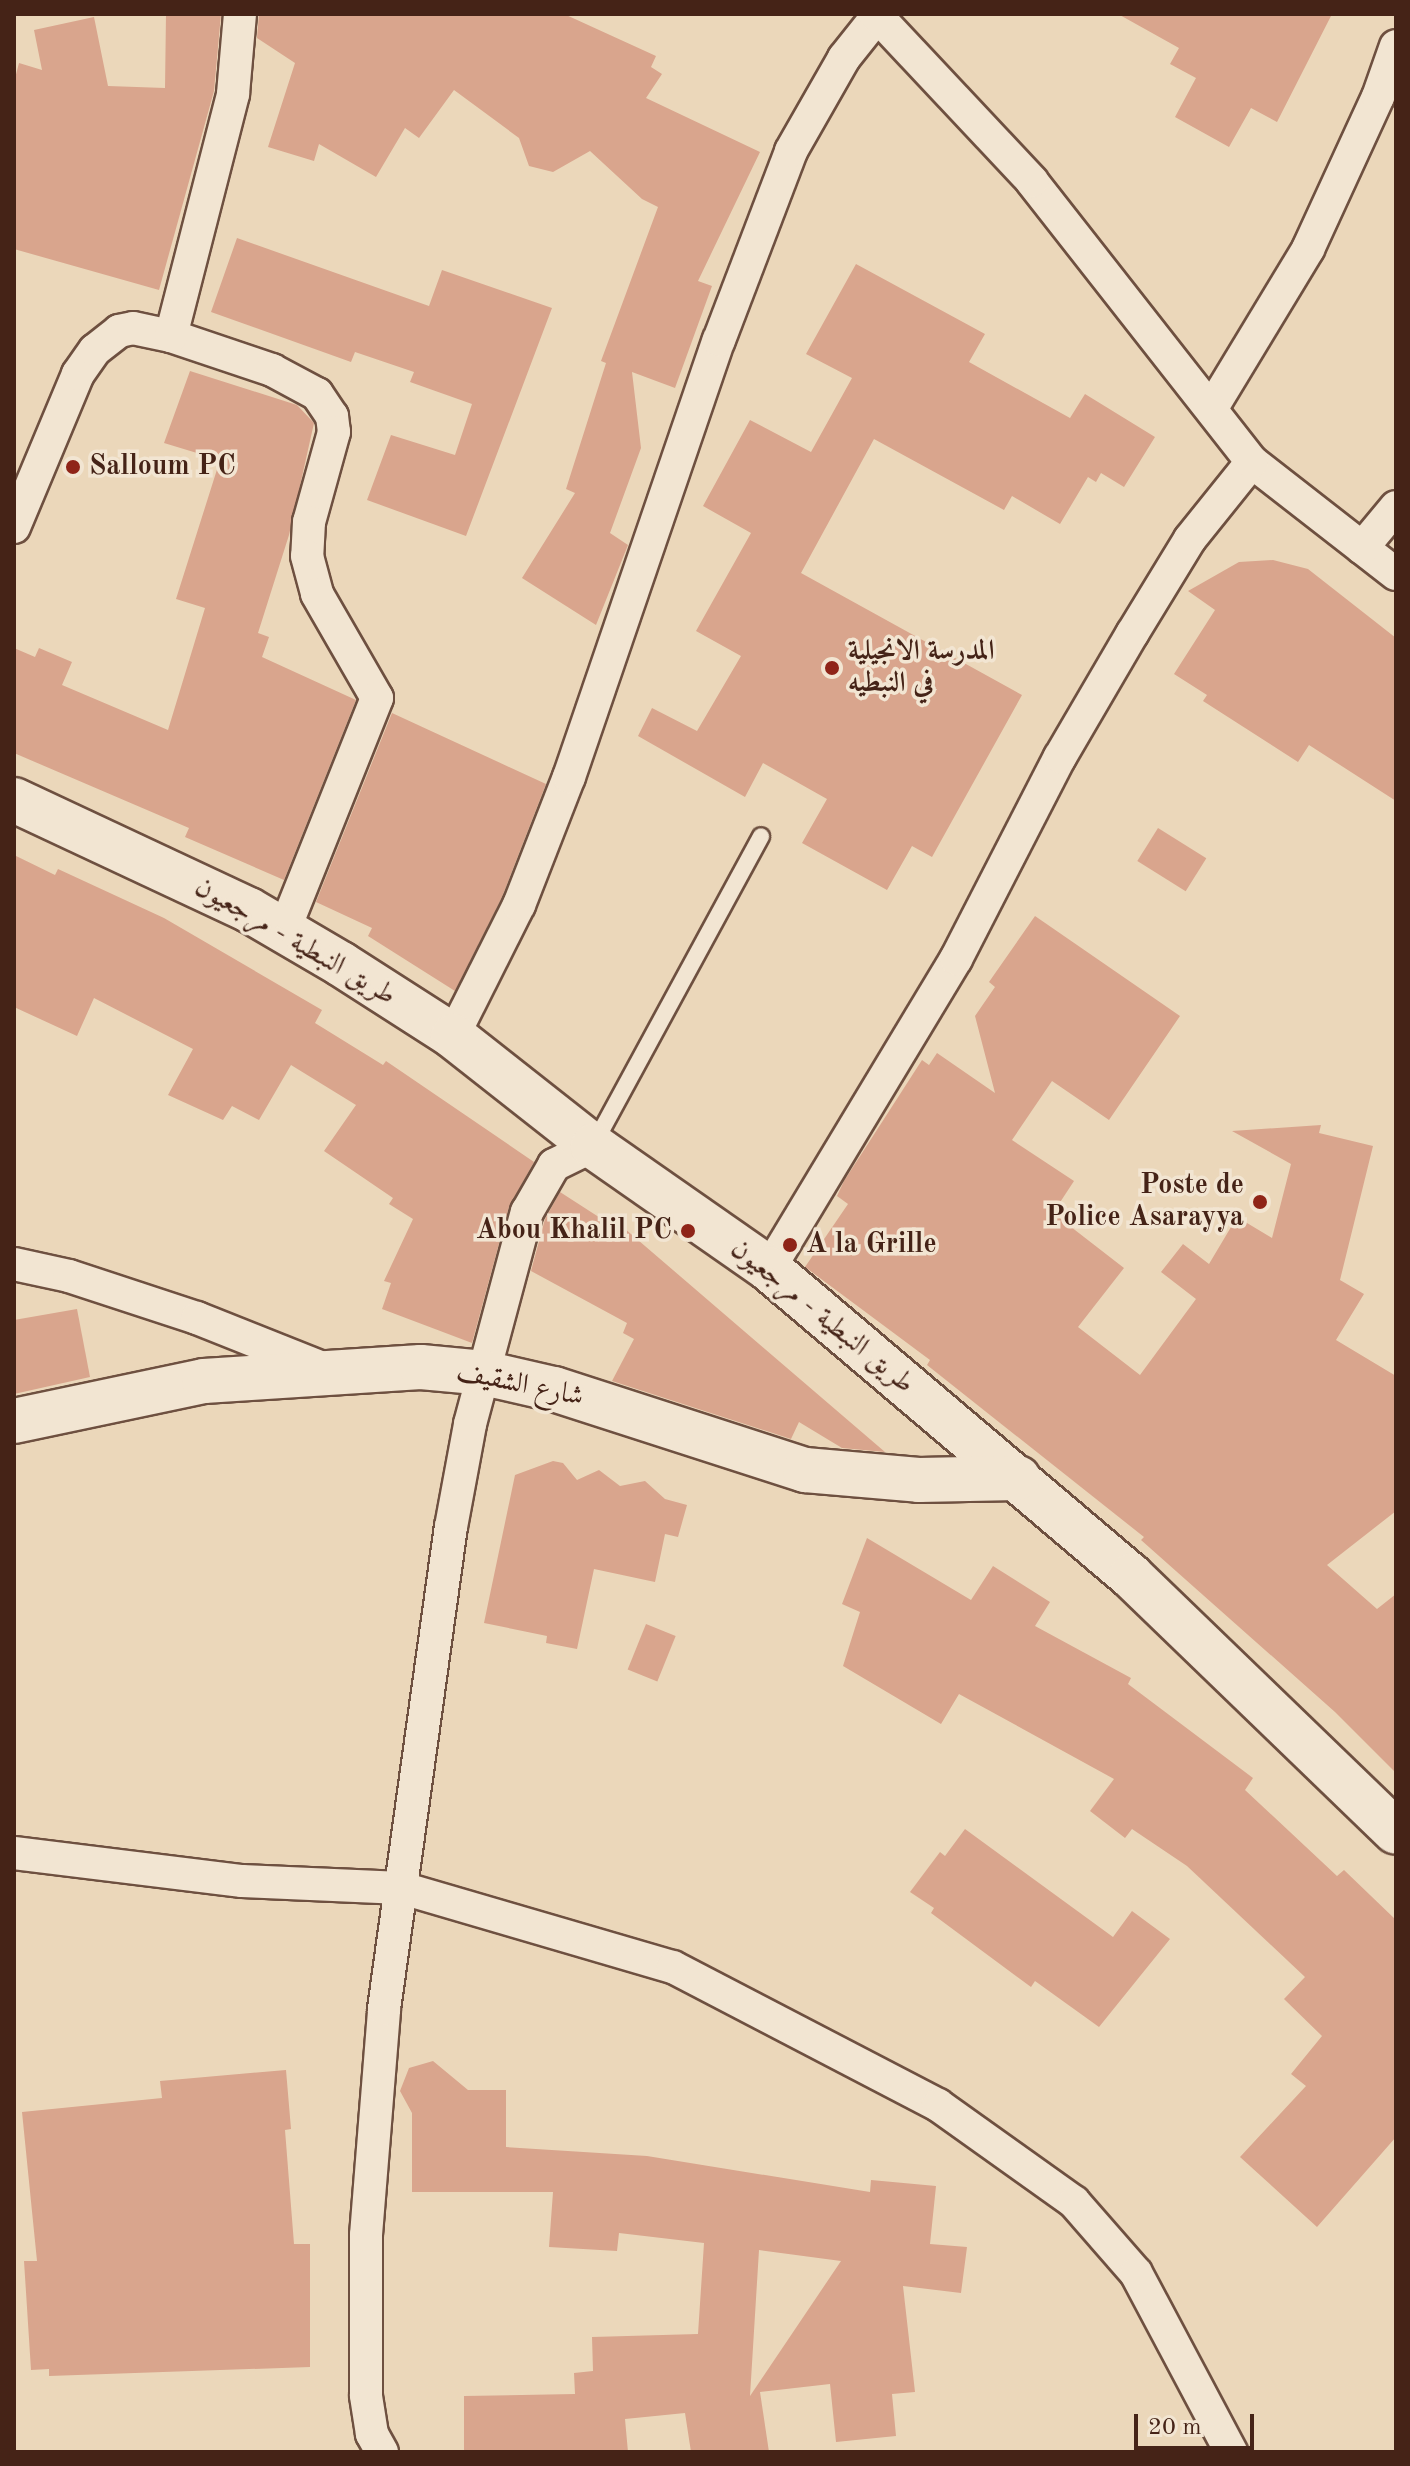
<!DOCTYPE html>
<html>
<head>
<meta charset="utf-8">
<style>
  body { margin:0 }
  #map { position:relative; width:1410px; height:2466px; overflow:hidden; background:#ebd7ba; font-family:"Old Standard TT",Amiri,serif }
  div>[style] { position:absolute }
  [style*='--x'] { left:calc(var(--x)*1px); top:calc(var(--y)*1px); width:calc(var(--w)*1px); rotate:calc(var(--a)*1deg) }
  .building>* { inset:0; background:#d9a58d; transform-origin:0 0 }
  .roads { filter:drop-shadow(2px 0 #6e5040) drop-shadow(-2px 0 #6e5040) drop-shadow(0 2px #6e5040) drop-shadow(0 -2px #6e5040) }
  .lane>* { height:16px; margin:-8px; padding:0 8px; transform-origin:8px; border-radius:8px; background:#f2e5d2 }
  .street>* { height:32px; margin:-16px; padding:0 16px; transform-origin:16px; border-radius:16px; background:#f2e5d2 }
  .secondary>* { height:44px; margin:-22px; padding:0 22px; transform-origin:22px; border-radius:22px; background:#f2e5d2 }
  .dots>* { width:22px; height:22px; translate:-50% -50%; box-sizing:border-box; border:4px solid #f2e5d2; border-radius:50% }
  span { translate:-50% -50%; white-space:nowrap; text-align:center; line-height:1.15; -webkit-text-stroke:7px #f2e5d2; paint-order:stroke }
  .poi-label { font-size:28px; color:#452317; font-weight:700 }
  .left { translate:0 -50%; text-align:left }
  .right { translate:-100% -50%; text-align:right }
  .street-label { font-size:28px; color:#452317 }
  .frame { position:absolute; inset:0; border:16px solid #452317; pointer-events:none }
  .scale { position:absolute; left:1134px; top:2414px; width:120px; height:36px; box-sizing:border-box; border:4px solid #452317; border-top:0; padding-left:10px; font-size:24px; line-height:28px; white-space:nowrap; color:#452317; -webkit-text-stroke:6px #f2e5d2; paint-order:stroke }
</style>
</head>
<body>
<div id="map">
  <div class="building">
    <div style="clip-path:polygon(166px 14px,221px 14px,214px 91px,159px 290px,14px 249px,14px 82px,19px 63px,42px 70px,34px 30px,94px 17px,108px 86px,165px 88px)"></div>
    <div style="clip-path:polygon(259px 14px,564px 14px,656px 56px,651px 67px,662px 74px,646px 98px,760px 152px,698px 281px,712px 286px,675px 388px,632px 372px,641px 448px,610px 533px,628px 545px,596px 625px,522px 578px,575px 493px,566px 489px,606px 363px,601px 361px,658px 207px,642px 199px,590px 151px,553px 172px,529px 166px,519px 138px,454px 90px,419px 138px,405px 128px,376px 177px,319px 144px,314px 161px,268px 147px,295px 63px,257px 38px)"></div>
    <div style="clip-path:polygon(1118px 14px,1332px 14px,1277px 122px,1251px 108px,1229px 147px,1175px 117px,1196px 78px,1170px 64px,1179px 48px)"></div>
    <div style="clip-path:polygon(237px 238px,429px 306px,442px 270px,552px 308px,466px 536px,367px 500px,391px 435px,455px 455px,472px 404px,410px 382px,414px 372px,355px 352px,351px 362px,211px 312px)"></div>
    <div style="clip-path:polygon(856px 264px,985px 334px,969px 362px,1070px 418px,1085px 394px,1155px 437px,1124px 487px,1101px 473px,1096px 482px,1088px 477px,1060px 524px,1012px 496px,1004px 510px,874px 439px,801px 573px,1022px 695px,932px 857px,912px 846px,887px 890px,802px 843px,827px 799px,763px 763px,745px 797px,638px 736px,652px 708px,697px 731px,741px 656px,696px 631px,751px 533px,703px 506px,750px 420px,811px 452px,852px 378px,806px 354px)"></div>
    <div style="clip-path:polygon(190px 371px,297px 405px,314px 423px,289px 535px,258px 633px,269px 637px,262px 657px,356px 700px,284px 880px,185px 837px,189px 828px,14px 753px,14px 648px,35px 657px,39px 648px,72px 662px,62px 685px,168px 730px,205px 608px,176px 599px,220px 460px,164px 443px)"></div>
    <div style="clip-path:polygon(1273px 560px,1308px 569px,1396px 638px,1396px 801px,1309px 745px,1298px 762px,1203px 701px,1207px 695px,1174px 674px,1215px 610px,1188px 591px,1239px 562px)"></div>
    <div style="clip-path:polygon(392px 713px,546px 784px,502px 897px,455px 991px,368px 936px,372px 928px,316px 902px)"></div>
    <div style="left:1158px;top:828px;width:57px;height:39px;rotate:32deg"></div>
    <div style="clip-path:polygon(14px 855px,55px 875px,58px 869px,164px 918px,322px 1010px,315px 1023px,383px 1065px,386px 1061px,534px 1162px,509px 1207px,472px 1343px,382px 1309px,391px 1283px,384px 1281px,413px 1219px,389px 1204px,393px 1198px,324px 1151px,356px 1105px,291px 1065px,259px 1120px,232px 1106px,223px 1120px,168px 1095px,193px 1049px,94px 998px,77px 1036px,14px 1007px)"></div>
    <div style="clip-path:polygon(1035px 916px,1180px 1016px,1109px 1120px,1052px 1081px,1012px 1140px,1074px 1181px,1053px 1213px,1124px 1268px,1078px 1327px,1140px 1375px,1196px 1299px,1161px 1272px,1183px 1244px,1209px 1264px,1237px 1217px,1272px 1238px,1291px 1164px,1232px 1131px,1321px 1125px,1319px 1133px,1373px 1146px,1340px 1280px,1364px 1294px,1336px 1340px,1396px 1376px,1396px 1511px,1327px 1565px,1377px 1609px,1396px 1594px,1396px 1773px,1335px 1712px,1141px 1540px,1144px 1537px,927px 1365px,930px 1360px,805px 1267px,848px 1204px,837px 1196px,844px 1181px,922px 1060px,929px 1065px,937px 1053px,995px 1093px,975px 1016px,995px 987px,989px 982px)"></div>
    <div style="clip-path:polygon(560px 1192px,622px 1232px,624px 1228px,885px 1452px,842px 1448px,799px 1422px,791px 1439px,612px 1381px,634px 1339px,623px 1333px,627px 1323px,531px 1271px,545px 1219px)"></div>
    <div style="clip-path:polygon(77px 1309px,90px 1377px,14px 1394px,14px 1320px)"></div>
    <div style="clip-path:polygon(553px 1461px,563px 1463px,577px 1480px,599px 1470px,620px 1486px,645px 1481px,665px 1499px,687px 1505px,678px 1537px,665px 1534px,655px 1582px,594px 1569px,577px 1649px,546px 1643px,547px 1636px,484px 1623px,515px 1475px)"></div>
    <div style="clip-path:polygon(867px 1538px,971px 1600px,993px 1566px,1050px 1602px,1035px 1626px,1131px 1678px,1128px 1684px,1253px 1778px,1245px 1790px,1337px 1876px,1344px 1870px,1396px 1920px,1396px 2137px,1317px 2227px,1240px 2157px,1306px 2086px,1291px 2074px,1322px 2036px,1284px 1999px,1305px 1977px,1187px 1866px,1132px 1829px,1125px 1838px,1090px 1811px,1114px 1779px,959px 1694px,941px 1724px,843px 1666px,860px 1612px,842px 1604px)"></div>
    <div style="left:646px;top:1624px;width:32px;height:49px;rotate:22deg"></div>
    <div style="clip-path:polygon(965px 1829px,1113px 1937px,1132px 1911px,1170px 1939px,1099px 2027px,1035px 1981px,1031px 1987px,931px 1913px,934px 1908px,910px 1892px,940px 1852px,945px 1856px)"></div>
    <div style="clip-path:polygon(evenodd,433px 2061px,468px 2090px,506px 2090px,506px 2147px,647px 2156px,870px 2192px,871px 2180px,936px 2186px,930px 2244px,967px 2247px,961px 2293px,903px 2286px,915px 2392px,892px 2394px,896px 2436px,836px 2442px,830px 2384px,760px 2392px,769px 2452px,691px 2452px,685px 2413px,625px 2419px,628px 2452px,464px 2452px,464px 2396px,575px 2394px,574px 2373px,593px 2371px,592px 2337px,698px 2334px,704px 2243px,619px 2233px,617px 2251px,549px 2247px,553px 2192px,412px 2192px,412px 2113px,400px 2091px,409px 2068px,433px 2061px,759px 2250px,841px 2261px,750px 2396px,759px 2250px)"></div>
    <div style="clip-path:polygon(286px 2070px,291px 2129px,285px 2130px,294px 2244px,310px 2244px,310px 2367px,49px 2376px,49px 2369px,31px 2370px,24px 2261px,37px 2261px,22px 2112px,162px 2098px,160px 2081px)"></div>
  </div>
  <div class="roads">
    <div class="lane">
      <div style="--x:594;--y:1144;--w:350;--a:-61.5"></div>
    </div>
    <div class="street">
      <div style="--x:171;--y:336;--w:107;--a:18.6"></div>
      <div style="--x:272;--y:370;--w:51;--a:28.1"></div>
      <div style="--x:317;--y:394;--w:27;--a:56"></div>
      <div style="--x:332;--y:416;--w:16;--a:83"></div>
      <div style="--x:334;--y:432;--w:93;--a:105.5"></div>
      <div style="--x:309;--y:522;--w:34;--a:93"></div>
      <div style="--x:307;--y:556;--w:39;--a:75"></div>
      <div style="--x:317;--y:594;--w:120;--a:60"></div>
      <div style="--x:377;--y:698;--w:251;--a:111.8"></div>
      <div style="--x:1213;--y:406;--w:184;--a:-58.8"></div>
      <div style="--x:1308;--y:249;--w:167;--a:-65.3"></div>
      <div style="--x:1378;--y:97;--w:54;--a:-70.6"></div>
      <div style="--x:1252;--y:462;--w:182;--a:37.9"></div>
      <div style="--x:14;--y:527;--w:166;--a:-67.3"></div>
      <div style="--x:78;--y:374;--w:29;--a:-55"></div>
      <div style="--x:95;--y:350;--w:31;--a:-38"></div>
      <div style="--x:119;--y:331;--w:14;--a:-12"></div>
      <div style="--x:133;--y:328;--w:39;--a:12"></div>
      <div style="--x:171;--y:336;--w:250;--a:-75.6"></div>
      <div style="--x:233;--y:94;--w:80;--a:-85"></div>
      <div style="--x:1362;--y:548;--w:53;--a:-50.3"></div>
      <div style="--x:453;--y:1036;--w:147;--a:-63.3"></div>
      <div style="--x:519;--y:905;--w:137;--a:-68.7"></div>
      <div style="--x:569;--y:777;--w:462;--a:-71.1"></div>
      <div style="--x:719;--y:340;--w:202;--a:-69.1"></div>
      <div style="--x:791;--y:151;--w:107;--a:-60.3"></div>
      <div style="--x:844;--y:58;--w:56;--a:-51.5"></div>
      <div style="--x:14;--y:1264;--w:56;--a:12.3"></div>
      <div style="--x:69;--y:1276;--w:135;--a:18.2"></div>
      <div style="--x:197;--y:1318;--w:143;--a:21.7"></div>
      <div style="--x:769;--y:1269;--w:362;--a:-58.9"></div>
      <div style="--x:956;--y:959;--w:227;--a:-62.8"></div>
      <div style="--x:1060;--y:757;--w:143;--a:-59.7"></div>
      <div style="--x:1132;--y:634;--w:111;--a:-58.6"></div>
      <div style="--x:1190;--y:539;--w:99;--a:-51.2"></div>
      <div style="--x:1252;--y:462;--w:357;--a:-128.1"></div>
      <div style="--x:1032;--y:181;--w:229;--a:-133.2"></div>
      <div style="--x:14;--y:1853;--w:230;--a:7"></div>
      <div style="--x:242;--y:1881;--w:160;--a:2.5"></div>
      <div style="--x:402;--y:1888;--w:282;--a:16.3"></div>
      <div style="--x:673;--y:1967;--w:299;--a:27.5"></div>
      <div style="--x:938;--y:2105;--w:167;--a:35.5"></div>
      <div style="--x:1074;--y:2202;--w:94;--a:48.9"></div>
      <div style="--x:1136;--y:2273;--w:203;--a:62"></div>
      <div style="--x:382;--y:2452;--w:21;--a:-119"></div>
      <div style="--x:372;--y:2434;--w:39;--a:-99"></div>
      <div style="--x:366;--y:2395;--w:160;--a:-90"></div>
      <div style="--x:366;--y:2235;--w:227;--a:-85.4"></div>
      <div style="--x:384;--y:2009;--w:487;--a:-82.1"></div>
      <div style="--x:451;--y:1527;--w:105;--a:-79.5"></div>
      <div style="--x:470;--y:1424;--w:220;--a:-75"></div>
      <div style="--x:527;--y:1212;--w:54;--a:-60.1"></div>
      <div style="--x:554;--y:1165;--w:43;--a:-26"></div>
    </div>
    <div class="secondary">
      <div style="--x:14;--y:800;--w:259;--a:25.1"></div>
      <div style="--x:249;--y:910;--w:107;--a:30.4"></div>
      <div style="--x:341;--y:964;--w:133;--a:32.7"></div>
      <div style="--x:453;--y:1036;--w:178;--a:38.2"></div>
      <div style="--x:593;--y:1146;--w:215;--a:34.9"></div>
      <div style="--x:769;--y:1269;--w:475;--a:40.3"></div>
      <div style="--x:1131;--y:1576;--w:368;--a:44"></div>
      <div style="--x:14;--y:1421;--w:194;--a:-11.9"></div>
      <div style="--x:204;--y:1381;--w:217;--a:-3.7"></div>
      <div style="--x:421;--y:1367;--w:63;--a:5.4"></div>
      <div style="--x:484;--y:1373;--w:72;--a:12.9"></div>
      <div style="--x:554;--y:1389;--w:264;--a:17.9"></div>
      <div style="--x:805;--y:1470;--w:114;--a:5"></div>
      <div style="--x:919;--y:1480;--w:99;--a:-1.2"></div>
    </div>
  </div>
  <div class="dots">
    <div style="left:73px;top:467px;background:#8f2418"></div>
    <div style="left:832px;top:668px;background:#8f2418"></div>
    <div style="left:1260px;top:1202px;background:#8f2418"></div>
    <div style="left:688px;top:1231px;background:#8f2418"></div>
    <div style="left:790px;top:1245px;background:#8f2418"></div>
  </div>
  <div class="poi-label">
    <span class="left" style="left:89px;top:467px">Salloum PC</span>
    <span class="left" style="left:848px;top:668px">المدرسة الانجيلية<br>في النبطيه</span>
    <span class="right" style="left:1244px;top:1202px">Poste de<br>Police Asarayya</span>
    <span class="right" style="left:672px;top:1231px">Abou Khalil PC</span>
    <span class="left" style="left:806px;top:1245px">A la Grille</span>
  </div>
  <div class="street-label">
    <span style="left:295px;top:942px;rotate:30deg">طريق النبطية - مرجعيون</span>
    <span style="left:822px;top:1317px;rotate:39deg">طريق النبطية - مرجعيون</span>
    <span style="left:520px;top:1385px;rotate:12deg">شارع الشقيف</span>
  </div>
  <div class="frame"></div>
  <div class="scale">20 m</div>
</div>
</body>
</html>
